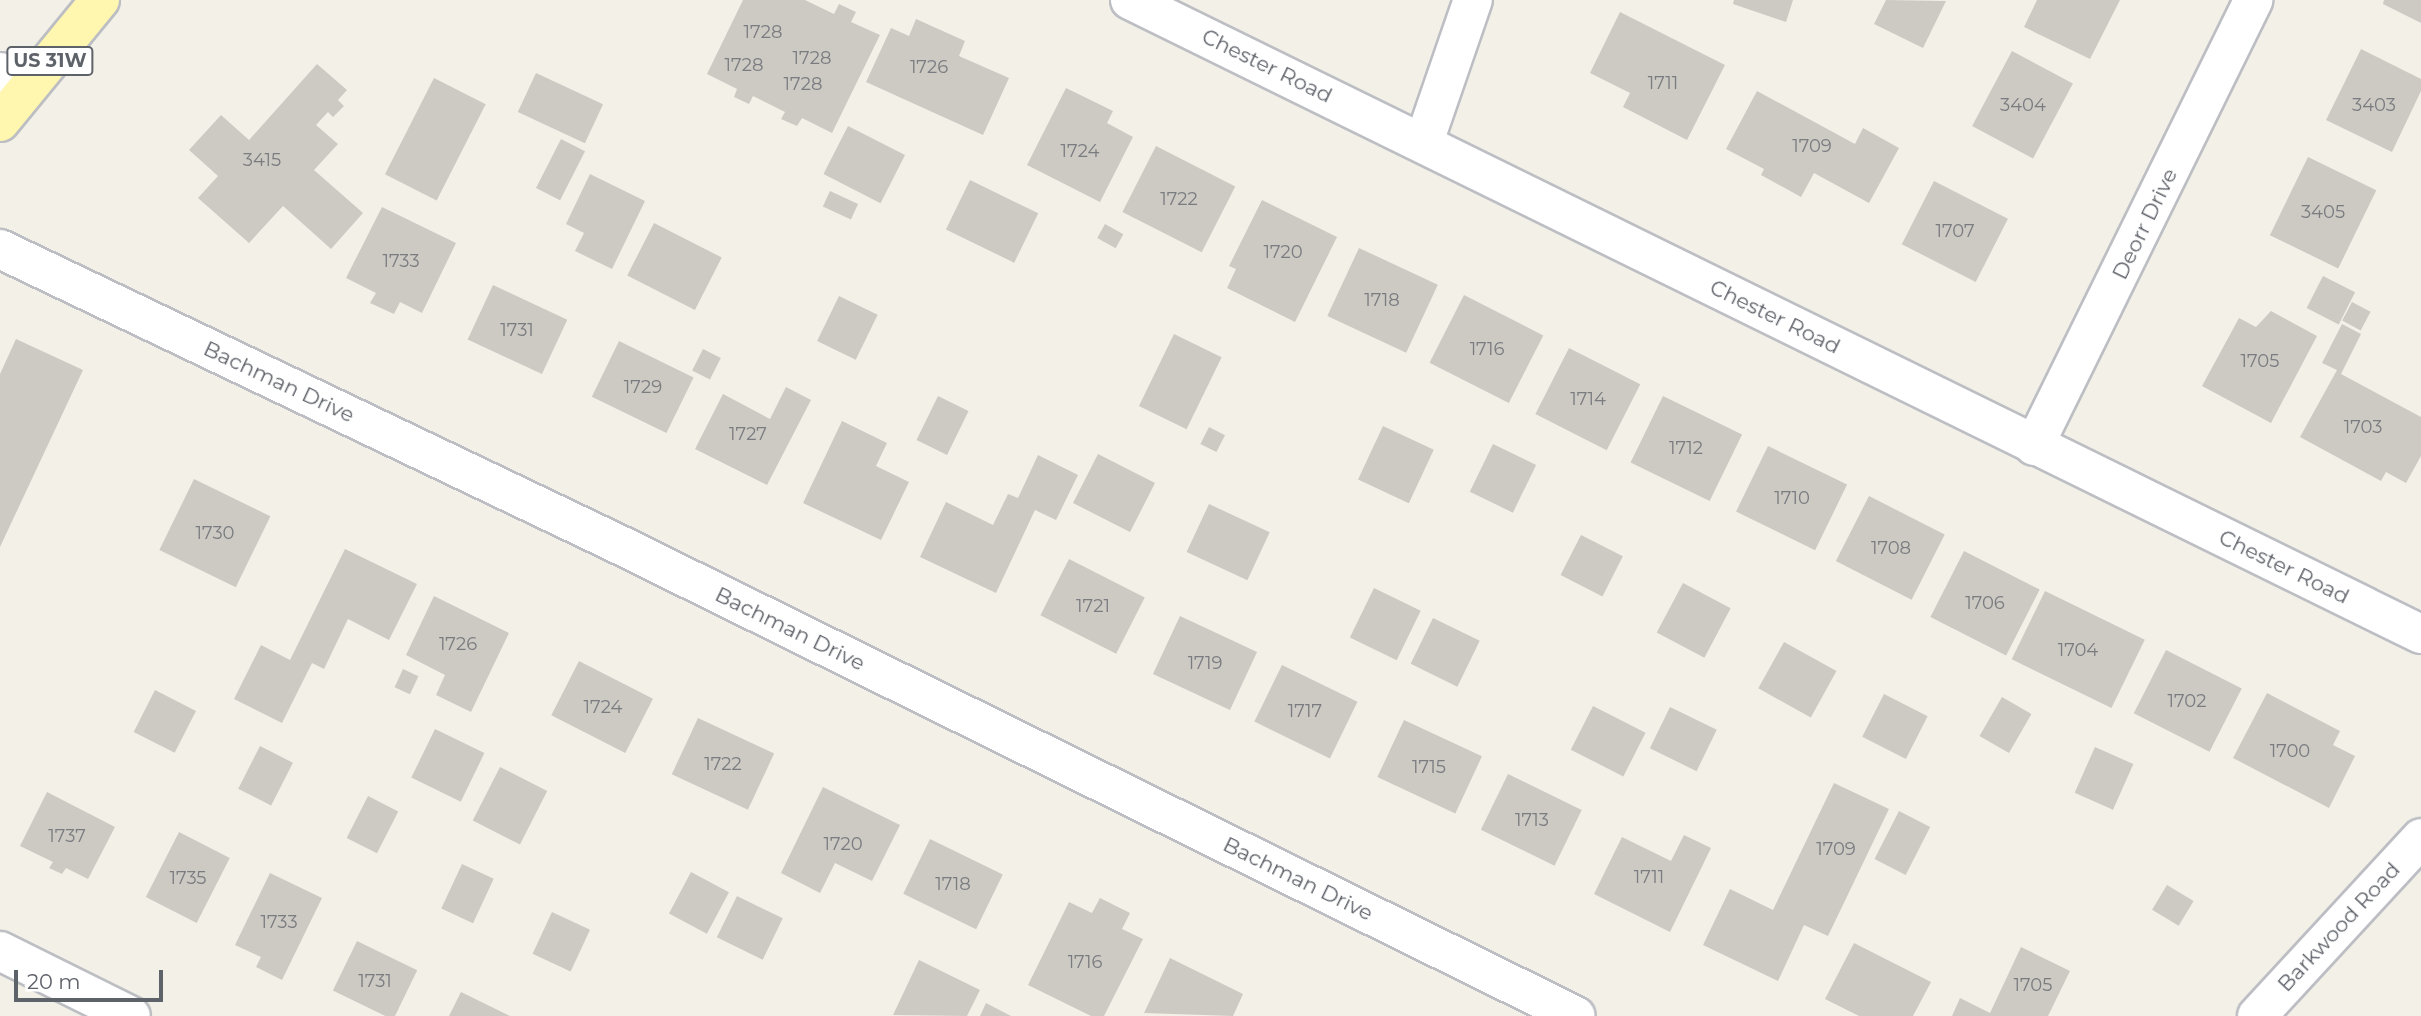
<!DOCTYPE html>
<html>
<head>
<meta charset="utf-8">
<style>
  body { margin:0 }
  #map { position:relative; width:2421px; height:1016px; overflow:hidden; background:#f2f0e7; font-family:Montserrat,sans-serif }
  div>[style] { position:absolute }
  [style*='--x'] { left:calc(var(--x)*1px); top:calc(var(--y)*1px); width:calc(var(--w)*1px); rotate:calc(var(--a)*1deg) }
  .building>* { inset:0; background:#cdcac4; transform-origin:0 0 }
  .roads { filter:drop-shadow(2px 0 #bcbec3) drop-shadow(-2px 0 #bcbec3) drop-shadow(0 2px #bcbec3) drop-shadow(0 -2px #bcbec3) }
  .minor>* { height:38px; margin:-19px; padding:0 19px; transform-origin:19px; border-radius:19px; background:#fff }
  .major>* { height:38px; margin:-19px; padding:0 19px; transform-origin:19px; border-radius:19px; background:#fff6af }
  span { translate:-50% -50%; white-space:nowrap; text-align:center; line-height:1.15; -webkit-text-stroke:5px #fff; paint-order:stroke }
  .number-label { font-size:18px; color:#7a7c80 }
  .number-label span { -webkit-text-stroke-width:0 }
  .shield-label span { padding:2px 5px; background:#fff; border:2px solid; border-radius:5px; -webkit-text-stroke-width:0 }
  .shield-label { font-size:19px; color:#5e6269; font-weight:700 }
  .street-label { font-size:21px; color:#5e6269 }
  .scale { position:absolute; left:14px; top:970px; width:149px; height:32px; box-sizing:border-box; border:4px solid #5e6269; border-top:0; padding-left:9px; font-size:21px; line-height:24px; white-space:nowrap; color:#5e6269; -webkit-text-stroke:5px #fff; paint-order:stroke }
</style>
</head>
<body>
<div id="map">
  <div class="building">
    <div style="clip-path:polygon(743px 0,805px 0,834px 14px,839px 4px,856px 12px,851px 22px,880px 35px,832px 133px,802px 118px,797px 126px,781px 119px,785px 112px,753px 96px,749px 104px,734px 97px,737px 89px,707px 74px)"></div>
    <div style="clip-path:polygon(1734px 0,1793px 0,1786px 22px,1733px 4px)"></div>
    <div style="clip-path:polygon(1886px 0,1946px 1px,1923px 48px,1874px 24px)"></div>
    <div style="clip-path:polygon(2037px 0,2120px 0,2090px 59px,2024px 27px)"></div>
    <div style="clip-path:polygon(2384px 0,2421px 0,2421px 23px,2383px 4px)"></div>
    <div style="clip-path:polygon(1620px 12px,1725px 65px,1687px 140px,1623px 107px,1630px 93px,1590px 73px)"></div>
    <div style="clip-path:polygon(916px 19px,965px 41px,959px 56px,1009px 78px,983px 135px,866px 82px,891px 28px,909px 36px)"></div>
    <div style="clip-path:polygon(2361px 49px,2421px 79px,2421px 91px,2392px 152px,2326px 120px)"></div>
    <div style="left:2012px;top:51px;width:69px;height:85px;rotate:28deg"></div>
    <div style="clip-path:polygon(317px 64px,347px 90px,338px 100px,344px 106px,333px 117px,328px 112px,316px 125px,338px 144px,314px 170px,363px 213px,331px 249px,283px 206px,249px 243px,198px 198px,218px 176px,189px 150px,221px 115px,249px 140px)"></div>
    <div style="left:536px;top:73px;width:74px;height:43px;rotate:25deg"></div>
    <div style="left:434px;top:78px;width:58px;height:108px;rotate:27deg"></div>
    <div style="clip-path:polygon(1066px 88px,1113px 111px,1107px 123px,1133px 137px,1100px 202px,1027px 165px)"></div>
    <div style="clip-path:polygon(1757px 91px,1855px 144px,1863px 128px,1899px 148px,1869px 203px,1814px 173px,1801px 197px,1761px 175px,1764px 169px,1726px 149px)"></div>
    <div style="left:848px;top:126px;width:64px;height:54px;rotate:27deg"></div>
    <div style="left:561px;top:139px;width:27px;height:55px;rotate:27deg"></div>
    <div style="left:1156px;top:146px;width:89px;height:74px;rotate:27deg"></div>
    <div style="left:2308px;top:157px;width:76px;height:87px;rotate:26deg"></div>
    <div style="clip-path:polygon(590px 174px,645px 201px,612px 269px,575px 251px,584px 233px,566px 224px)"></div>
    <div style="left:970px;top:180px;width:76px;height:55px;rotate:26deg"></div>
    <div style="left:1934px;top:181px;width:83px;height:71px;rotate:27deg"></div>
    <div style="left:830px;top:191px;width:31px;height:17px;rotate:25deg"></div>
    <div style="clip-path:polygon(1262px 200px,1337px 237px,1295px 322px,1227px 288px,1236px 269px,1229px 266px)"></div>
    <div style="clip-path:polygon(382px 207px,456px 243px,422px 313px,400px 302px,394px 314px,370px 303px,376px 293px,346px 278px)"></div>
    <div style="left:654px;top:223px;width:76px;height:59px;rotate:27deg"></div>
    <div style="left:1105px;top:224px;width:21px;height:16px;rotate:29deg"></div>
    <div style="left:1359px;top:248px;width:87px;height:75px;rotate:25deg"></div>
    <div style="left:2323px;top:276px;width:36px;height:36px;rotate:27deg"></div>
    <div style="left:493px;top:285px;width:82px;height:60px;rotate:25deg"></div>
    <div style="left:1464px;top:295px;width:89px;height:76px;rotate:27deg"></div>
    <div style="left:839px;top:296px;width:43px;height:50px;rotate:26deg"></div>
    <div style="left:2352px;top:302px;width:21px;height:21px;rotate:28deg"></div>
    <div style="clip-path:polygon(2271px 311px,2317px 336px,2271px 423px,2202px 386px,2239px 318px,2256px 327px)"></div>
    <div style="clip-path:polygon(2342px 324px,2361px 334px,2341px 374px,2421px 417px,2421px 456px,2406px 483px,2386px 472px,2381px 481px,2300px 437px,2337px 370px,2322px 363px)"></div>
    <div style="left:1174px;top:334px;width:53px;height:80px;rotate:26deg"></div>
    <div style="clip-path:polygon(16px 339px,83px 370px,0 547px,0 374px)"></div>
    <div style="left:619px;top:341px;width:83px;height:62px;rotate:26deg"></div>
    <div style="left:1569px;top:348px;width:80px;height:74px;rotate:27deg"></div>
    <div style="left:703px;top:349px;width:20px;height:24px;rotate:27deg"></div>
    <div style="clip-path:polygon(786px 387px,811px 400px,767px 485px,695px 449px,723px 394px,770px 419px)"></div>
    <div style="left:938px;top:396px;width:34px;height:49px;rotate:26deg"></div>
    <div style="left:1663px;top:396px;width:88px;height:74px;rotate:26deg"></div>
    <div style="clip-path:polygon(842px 421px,887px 443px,876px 466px,909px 482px,881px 540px,803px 503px)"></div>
    <div style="left:1383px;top:426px;width:56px;height:59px;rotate:25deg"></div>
    <div style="left:1209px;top:427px;width:18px;height:19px;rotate:27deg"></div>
    <div style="left:1493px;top:444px;width:48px;height:53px;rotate:26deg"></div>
    <div style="left:1768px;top:446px;width:88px;height:73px;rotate:26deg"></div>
    <div style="left:1098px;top:454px;width:64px;height:55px;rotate:27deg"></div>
    <div style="clip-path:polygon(1038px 455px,1078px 475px,1056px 520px,1035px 510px,996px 593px,920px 557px,946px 502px,993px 525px,1008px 494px,1018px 498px)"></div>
    <div style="left:194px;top:479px;width:85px;height:79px;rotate:26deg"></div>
    <div style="left:1869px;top:496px;width:85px;height:73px;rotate:27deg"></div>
    <div style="left:1209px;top:504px;width:67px;height:53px;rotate:25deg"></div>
    <div style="left:1581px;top:535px;width:47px;height:45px;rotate:27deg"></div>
    <div style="clip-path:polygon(345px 549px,417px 584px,389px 640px,348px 619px,324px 669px,312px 663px,282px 723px,234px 699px,261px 645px,290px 660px)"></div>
    <div style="left:1964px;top:551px;width:85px;height:74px;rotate:27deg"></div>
    <div style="left:1069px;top:559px;width:85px;height:63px;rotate:27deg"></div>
    <div style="left:1683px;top:583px;width:54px;height:56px;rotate:28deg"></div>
    <div style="left:1374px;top:588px;width:52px;height:55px;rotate:26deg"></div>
    <div style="left:2045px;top:591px;width:111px;height:76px;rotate:26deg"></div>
    <div style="clip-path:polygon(434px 596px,509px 633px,471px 712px,436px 695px,445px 675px,406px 655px)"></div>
    <div style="left:1180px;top:616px;width:85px;height:64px;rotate:25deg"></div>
    <div style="left:1433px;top:618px;width:52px;height:51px;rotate:26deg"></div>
    <div style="left:1784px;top:642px;width:60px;height:53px;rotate:29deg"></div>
    <div style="left:2166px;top:650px;width:85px;height:71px;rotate:27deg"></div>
    <div style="left:579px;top:661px;width:83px;height:61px;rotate:27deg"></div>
    <div style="left:1282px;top:665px;width:84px;height:63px;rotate:26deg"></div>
    <div style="left:403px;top:669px;width:17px;height:20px;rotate:25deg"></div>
    <div style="left:155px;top:690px;width:46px;height:47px;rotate:27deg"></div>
    <div style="clip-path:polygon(2267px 693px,2340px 731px,2333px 745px,2355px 756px,2329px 808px,2233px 758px)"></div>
    <div style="left:1884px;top:694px;width:49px;height:48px;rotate:27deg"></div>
    <div style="left:2002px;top:697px;width:34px;height:45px;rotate:30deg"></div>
    <div style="left:1593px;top:706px;width:59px;height:49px;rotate:27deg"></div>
    <div style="left:1670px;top:707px;width:52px;height:46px;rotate:26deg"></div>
    <div style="left:698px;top:718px;width:84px;height:62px;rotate:25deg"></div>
    <div style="left:1404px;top:720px;width:86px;height:63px;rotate:25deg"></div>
    <div style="left:435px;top:729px;width:55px;height:54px;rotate:26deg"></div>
    <div style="left:260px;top:746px;width:37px;height:48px;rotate:27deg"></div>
    <div style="left:2095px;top:747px;width:42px;height:50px;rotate:24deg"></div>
    <div style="left:500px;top:767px;width:53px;height:60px;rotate:27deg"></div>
    <div style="left:1508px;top:774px;width:82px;height:62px;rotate:26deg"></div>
    <div style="clip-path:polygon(1834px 783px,1889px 809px,1828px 936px,1804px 925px,1778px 981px,1703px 945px,1730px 889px,1773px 910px)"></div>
    <div style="clip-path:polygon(823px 787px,900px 825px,872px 881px,835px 863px,820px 893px,781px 873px)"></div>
    <div style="clip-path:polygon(47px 792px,115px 827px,88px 879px,66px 868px,62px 874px,49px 868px,53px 862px,20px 846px)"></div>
    <div style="left:368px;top:796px;width:34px;height:47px;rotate:27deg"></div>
    <div style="left:1899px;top:811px;width:35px;height:54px;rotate:27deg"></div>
    <div style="left:179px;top:832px;width:57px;height:73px;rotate:27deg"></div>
    <div style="clip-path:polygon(1684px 835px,1711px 848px,1670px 932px,1594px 894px,1622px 837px,1671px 861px)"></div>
    <div style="left:930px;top:839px;width:81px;height:61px;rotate:26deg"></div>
    <div style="left:462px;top:864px;width:35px;height:49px;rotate:25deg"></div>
    <div style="left:691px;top:872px;width:43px;height:47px;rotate:28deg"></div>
    <div style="clip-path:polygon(270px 873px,322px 898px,282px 980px,256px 967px,261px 957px,235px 945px)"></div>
    <div style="left:2167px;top:885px;width:31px;height:29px;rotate:31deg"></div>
    <div style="left:737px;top:896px;width:51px;height:46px;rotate:26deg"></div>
    <div style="clip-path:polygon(1100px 898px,1130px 913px,1122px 929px,1143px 939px,1104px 1016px,1091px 1016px,1028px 985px,1069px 902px,1092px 913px)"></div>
    <div style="left:552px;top:912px;width:42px;height:46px;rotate:25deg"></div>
    <div style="left:357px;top:941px;width:67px;height:55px;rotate:26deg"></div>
    <div style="clip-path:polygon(1854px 943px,1931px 982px,1913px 1016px,1859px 1016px,1825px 999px)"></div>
    <div style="clip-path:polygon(2021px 947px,2070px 971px,2048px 1016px,1952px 1016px,1960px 998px,1990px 1013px)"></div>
    <div style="clip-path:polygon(1170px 958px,1243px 994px,1233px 1016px,1144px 1013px)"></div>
    <div style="clip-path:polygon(919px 960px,980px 990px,967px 1016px,893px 1015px)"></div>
    <div style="clip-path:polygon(461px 992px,510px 1016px,449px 1016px)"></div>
    <div style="clip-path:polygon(986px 1003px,1011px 1016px,980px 1016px)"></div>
  </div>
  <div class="roads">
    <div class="minor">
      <div style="--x:1130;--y:0;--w:1438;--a:26.16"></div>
      <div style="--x:0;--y:72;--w:31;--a:37"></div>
      <div style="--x:1424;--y:142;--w:150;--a:-71"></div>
      <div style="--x:0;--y:249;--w:689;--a:25.52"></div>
      <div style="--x:622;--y:546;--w:1063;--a:26.23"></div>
      <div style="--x:2034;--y:446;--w:497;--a:-63.8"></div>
      <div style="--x:0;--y:951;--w:146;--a:26.4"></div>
      <div style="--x:2257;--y:1016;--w:242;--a:-47.3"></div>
    </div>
    <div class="major">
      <div style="--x:0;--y:122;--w:158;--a:-50.7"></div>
    </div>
  </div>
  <div class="number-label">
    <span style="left:763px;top:32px">1728</span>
    <span style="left:812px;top:58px">1728</span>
    <span style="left:744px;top:65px">1728</span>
    <span style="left:929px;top:67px">1726</span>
    <span style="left:1663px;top:83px">1711</span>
    <span style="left:803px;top:84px">1728</span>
    <span style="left:2023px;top:105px">3404</span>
    <span style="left:2374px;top:105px">3403</span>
    <span style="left:1812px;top:146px">1709</span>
    <span style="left:1080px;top:151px">1724</span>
    <span style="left:262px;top:160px">3415</span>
    <span style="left:1179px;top:199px">1722</span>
    <span style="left:2323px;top:212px">3405</span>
    <span style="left:1955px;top:231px">1707</span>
    <span style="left:1283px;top:252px">1720</span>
    <span style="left:401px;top:261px">1733</span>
    <span style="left:1382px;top:300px">1718</span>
    <span style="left:517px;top:330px">1731</span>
    <span style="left:1487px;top:349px">1716</span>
    <span style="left:2260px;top:361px">1705</span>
    <span style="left:643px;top:387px">1729</span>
    <span style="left:1588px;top:399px">1714</span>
    <span style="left:2363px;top:427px">1703</span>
    <span style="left:748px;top:434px">1727</span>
    <span style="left:1686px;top:448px">1712</span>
    <span style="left:1792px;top:498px">1710</span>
    <span style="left:215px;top:533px">1730</span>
    <span style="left:1891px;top:548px">1708</span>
    <span style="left:1985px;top:603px">1706</span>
    <span style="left:1093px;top:606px">1721</span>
    <span style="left:458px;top:644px">1726</span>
    <span style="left:2078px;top:650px">1704</span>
    <span style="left:1205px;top:663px">1719</span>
    <span style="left:2187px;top:701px">1702</span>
    <span style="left:603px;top:707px">1724</span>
    <span style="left:1305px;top:711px">1717</span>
    <span style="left:2290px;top:751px">1700</span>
    <span style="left:723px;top:764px">1722</span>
    <span style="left:1429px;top:767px">1715</span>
    <span style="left:1532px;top:820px">1713</span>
    <span style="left:67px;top:836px">1737</span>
    <span style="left:843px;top:844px">1720</span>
    <span style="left:1836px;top:849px">1709</span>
    <span style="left:1649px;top:877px">1711</span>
    <span style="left:188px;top:878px">1735</span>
    <span style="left:953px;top:884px">1718</span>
    <span style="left:279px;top:922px">1733</span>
    <span style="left:1085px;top:962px">1716</span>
    <span style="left:375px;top:981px">1731</span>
    <span style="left:2033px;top:985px">1705</span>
  </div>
  <div class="shield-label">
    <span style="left:50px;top:61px">US 31W</span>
  </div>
  <div class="street-label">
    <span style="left:1267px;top:66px;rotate:26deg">Chester Road</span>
    <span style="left:2145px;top:224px;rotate:-64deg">Deorr Drive</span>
    <span style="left:1775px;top:317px;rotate:26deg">Chester Road</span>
    <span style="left:279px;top:382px;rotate:25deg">Bachman Drive</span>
    <span style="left:2284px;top:567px;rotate:26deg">Chester Road</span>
    <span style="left:790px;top:629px;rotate:26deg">Bachman Drive</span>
    <span style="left:1298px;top:879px;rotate:26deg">Bachman Drive</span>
    <span style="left:2339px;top:927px;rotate:-47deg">Barkwood Road</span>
  </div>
  <div class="scale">20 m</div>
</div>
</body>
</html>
